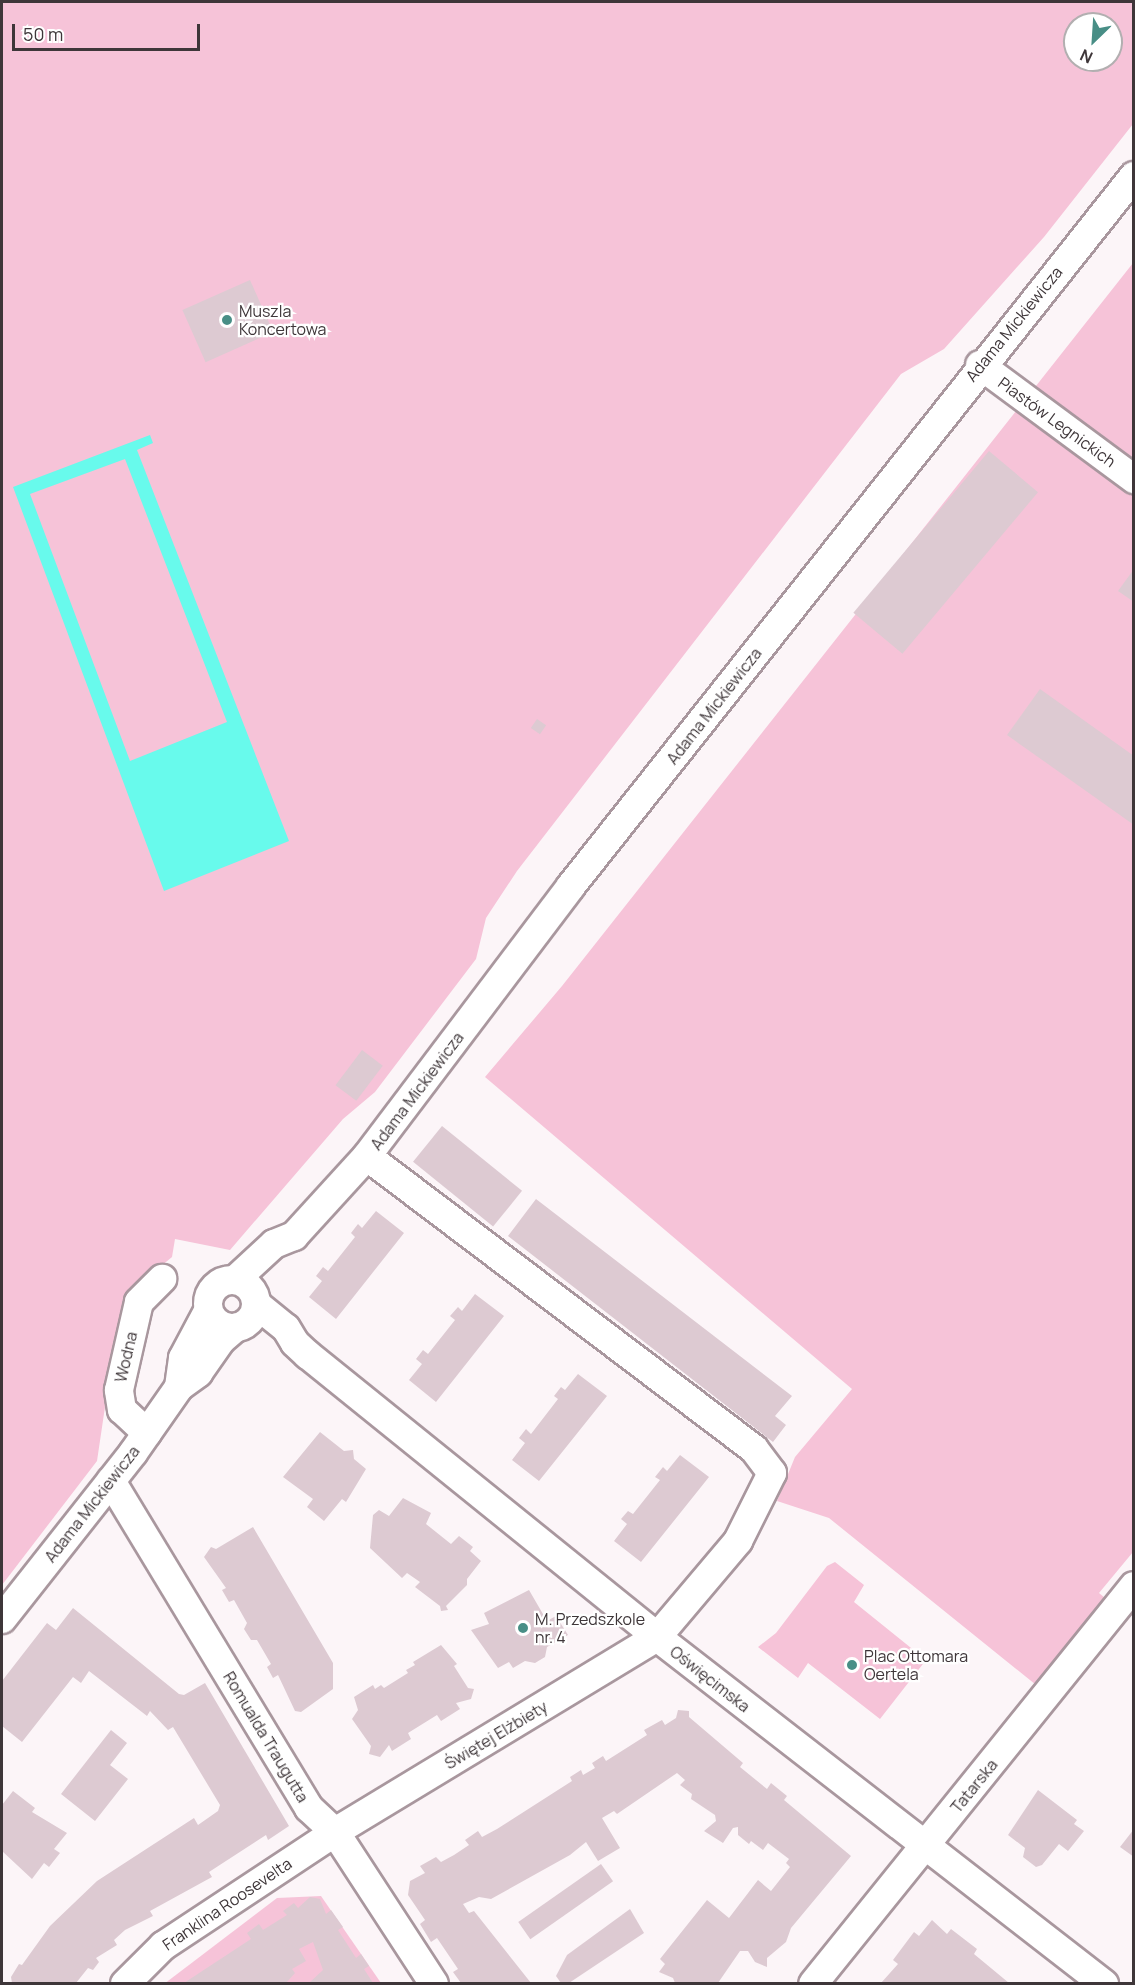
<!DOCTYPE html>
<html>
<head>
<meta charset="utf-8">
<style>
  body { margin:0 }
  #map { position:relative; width:1135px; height:1985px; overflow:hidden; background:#fcf5f8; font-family:Manrope,sans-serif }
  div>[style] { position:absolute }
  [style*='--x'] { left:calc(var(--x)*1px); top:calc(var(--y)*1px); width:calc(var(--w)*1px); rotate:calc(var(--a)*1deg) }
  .green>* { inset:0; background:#f6c3d8 }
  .water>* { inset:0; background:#68faec }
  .building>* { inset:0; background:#ddcad2; transform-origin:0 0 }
  .roads { filter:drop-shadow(2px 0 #a9979e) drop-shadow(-2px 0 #a9979e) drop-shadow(0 2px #a9979e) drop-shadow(0 -2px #a9979e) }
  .minor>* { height:28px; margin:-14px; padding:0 14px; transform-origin:14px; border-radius:14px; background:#fff }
  .minor>.ring { margin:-14px; padding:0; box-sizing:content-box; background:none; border:28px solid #fff; border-radius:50% }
  .dots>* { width:16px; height:16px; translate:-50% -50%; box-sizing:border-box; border:3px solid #fff; border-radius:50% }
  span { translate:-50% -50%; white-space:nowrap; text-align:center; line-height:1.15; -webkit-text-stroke:4.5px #fff; paint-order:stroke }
  .poi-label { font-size:16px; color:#3e3639 }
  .left { translate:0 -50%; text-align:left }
  .street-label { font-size:16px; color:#3e3639 }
  .frame { position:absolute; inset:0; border:3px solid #3e3639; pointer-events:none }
  .north { position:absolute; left:1063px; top:12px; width:60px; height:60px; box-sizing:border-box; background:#fff; border:2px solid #b2afb0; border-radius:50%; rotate:205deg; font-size:16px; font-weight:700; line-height:24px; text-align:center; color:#3e3639 }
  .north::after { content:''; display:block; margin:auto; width:21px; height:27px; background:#488e86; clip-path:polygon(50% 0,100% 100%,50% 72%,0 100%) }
  .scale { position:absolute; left:12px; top:24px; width:188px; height:27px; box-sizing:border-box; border:3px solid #3e3639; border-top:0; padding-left:8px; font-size:18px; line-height:21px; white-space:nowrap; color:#3e3639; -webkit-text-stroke:4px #fff; paint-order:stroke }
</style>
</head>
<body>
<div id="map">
  <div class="green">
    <div style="clip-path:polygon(evenodd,2px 2px,1133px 2px,1133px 124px,1044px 237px,944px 349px,901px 374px,517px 871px,486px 918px,476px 959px,375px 1092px,343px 1119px,230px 1250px,175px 1239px,172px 1257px,132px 1290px,113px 1353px,97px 1461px,2px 1585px,2px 2px,1075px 24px,1111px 24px,1111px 60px,1075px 60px,1075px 24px)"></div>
    <div style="clip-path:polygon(1133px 263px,1133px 1552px,1099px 1593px,1116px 1607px,1046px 1693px,829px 1518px,777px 1501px,795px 1457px,852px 1389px,485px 1077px,562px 986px)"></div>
    <div style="clip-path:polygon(835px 1562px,864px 1585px,854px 1602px,926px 1660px,880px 1719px,808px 1663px,798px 1678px,758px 1647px,776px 1633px,827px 1566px)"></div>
    <div style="clip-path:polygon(321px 1896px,381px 1983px,164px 1984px,277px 1898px)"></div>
  </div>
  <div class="water">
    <div style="clip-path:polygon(evenodd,150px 435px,153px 443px,137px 450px,289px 841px,164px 891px,13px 487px,150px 435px,125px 459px,227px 722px,130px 761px,30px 494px,125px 459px)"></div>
  </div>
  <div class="building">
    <div style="left:250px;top:280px;width:57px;height:74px;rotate:66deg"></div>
    <div style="left:989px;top:451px;width:64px;height:211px;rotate:40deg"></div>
    <div style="clip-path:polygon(1134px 569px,1134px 602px,1118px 591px)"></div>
    <div style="clip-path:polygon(1040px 689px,1134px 756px,1134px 825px,1007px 735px)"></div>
    <div style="left:537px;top:719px;width:11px;height:11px;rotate:34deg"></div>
    <div style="left:362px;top:1050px;width:26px;height:44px;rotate:37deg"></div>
    <div style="left:442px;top:1126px;width:103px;height:46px;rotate:39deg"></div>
    <div style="clip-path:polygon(536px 1199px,792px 1396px,775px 1416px,786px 1425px,773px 1442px,508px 1236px)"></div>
    <div style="clip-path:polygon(376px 1211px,404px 1233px,336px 1319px,309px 1297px,322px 1281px,316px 1276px,323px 1267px,328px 1271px,355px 1237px,351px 1233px,358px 1224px,362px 1228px)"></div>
    <div style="clip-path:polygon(475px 1294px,504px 1316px,436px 1402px,409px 1380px,422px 1364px,416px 1359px,423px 1350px,428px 1354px,455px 1320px,450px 1316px,458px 1307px,462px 1311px)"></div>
    <div style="clip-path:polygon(578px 1374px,607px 1396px,539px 1481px,512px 1460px,525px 1443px,519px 1438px,526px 1429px,531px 1434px,558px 1399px,554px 1396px,561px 1387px,565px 1390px)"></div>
    <div style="clip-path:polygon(320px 1432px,344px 1451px,353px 1450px,354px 1459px,366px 1469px,346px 1502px,342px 1499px,324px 1521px,307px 1507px,313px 1499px,283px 1477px)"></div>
    <div style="clip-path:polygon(680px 1455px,709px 1477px,641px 1562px,614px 1541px,627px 1524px,621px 1519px,628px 1511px,633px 1514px,660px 1480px,655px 1477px,663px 1467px,667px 1471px)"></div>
    <div style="clip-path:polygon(403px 1498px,431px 1513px,426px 1524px,451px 1544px,459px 1536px,473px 1547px,470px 1551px,481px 1561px,467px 1579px,467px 1585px,446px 1606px,448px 1610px,441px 1611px,440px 1606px,415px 1587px,420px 1582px,407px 1573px,402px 1578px,370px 1548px,373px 1515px,379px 1510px,389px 1516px)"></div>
    <div style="clip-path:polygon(253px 1527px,333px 1663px,333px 1689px,301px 1712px,295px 1711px,278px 1675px,273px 1678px,267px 1667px,271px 1664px,257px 1640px,251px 1640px,244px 1629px,247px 1623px,234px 1600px,229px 1602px,222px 1590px,226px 1588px,204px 1557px,211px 1547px,216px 1549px)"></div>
    <div style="clip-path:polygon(529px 1590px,547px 1621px,556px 1616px,568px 1635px,547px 1647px,545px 1657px,535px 1663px,525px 1661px,513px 1668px,509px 1662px,498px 1668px,471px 1630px,489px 1624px,484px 1613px)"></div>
    <div style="clip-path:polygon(73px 1608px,179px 1694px,184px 1695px,205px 1683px,289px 1826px,268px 1840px,266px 1835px,209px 1872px,212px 1877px,150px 1911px,153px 1916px,125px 1930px,114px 1940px,117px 1945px,96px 1958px,99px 1962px,93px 1970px,88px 1968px,76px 1983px,12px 1983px,11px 1977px,19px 1964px,22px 1965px,50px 1926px,97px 1881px,194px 1818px,198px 1825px,218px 1811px,220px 1805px,173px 1727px,168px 1730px,150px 1711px,147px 1716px,89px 1671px,81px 1683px,73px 1677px,22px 1742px,2px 1726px,2px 1681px,47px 1623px,56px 1630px)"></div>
    <div style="clip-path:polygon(441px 1645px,457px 1664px,454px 1666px,468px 1688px,474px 1689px,471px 1699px,456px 1703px,460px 1709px,441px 1721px,437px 1715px,408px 1733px,411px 1739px,392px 1751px,389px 1745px,380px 1757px,369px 1754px,371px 1746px,352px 1719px,358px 1710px,354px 1697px,373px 1685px,375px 1689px,381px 1685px,384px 1688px,408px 1673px,406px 1670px,415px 1665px,413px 1662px)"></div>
    <div style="clip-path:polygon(678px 1710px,689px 1711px,689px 1717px,743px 1763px,740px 1767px,767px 1789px,771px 1783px,787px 1796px,784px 1800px,851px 1856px,791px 1928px,786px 1942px,767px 1958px,767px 1967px,755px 1962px,748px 1951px,740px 1951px,718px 1983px,675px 1983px,673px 1978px,659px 1972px,665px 1964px,660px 1959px,707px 1900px,729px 1918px,758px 1880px,771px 1891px,790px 1867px,786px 1863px,789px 1859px,768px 1843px,763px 1850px,751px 1841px,749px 1844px,738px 1835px,738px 1827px,733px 1828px,723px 1843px,704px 1831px,716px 1821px,715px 1815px,691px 1799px,692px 1794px,680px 1785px,685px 1780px,677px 1773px,617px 1814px,614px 1811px,602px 1818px,620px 1848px,598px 1861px,586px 1842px,570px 1855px,491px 1899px,479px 1897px,463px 1904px,469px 1913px,474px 1911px,531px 1983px,461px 1983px,453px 1972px,458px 1969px,437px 1938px,431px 1942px,420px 1924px,425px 1920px,408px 1895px,410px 1881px,425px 1873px,420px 1866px,436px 1857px,441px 1862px,454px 1855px,469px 1845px,465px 1840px,478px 1831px,482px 1837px,497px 1829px,572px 1781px,570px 1777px,581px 1770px,583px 1775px,595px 1768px,592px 1763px,603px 1756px,606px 1761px,647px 1735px,644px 1730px,662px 1720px,665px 1725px,676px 1718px)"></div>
    <div style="clip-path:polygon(111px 1730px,127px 1743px,110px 1765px,128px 1779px,95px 1821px,61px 1794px)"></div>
    <div style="clip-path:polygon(1038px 1790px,1077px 1820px,1074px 1824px,1084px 1831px,1068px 1851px,1059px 1844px,1042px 1865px,1036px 1867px,1023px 1857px,1025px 1848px,1008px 1835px)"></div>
    <div style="clip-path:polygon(13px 1791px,35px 1808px,32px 1812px,67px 1833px,54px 1849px,60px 1853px,49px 1867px,44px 1863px,32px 1879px,2px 1851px,2px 1805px)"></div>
    <div style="clip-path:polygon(1134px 1829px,1134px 1857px,1120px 1847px)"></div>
    <div style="left:601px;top:1864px;width:21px;height:101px;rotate:55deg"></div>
    <div style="clip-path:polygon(310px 1897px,320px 1899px,326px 1914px,331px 1910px,343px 1927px,338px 1930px,356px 1958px,361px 1954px,369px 1966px,364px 1969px,373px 1983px,309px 1983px,323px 1970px,313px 1942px,299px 1949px,306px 1961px,292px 1969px,295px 1973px,286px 1983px,184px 1983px,251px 1939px,247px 1933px,259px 1924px,263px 1930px,287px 1915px,283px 1911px,294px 1903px,298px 1908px)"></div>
    <div style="clip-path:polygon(630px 1909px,644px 1933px,569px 1983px,561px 1983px,556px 1976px,567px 1955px)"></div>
    <div style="clip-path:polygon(932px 1920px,947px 1934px,951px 1929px,977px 1949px,974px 1954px,1009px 1983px,881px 1983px,898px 1964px,893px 1960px,914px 1932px,919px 1936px)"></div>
  </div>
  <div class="roads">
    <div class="minor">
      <div style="--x:980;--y:365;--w:192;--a:36.5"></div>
      <div class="ring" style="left:208px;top:1280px;width:20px;height:20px"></div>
      <div style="--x:235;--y:1280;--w:53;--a:-42.7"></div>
      <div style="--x:274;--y:1244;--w:22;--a:-22"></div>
      <div style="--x:294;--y:1236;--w:108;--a:-47.6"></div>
      <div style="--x:367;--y:1156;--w:338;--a:-52.9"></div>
      <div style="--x:571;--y:886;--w:906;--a:-51.59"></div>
      <div style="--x:256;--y:1304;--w:38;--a:39"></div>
      <div style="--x:286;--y:1328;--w:17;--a:59"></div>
      <div style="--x:295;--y:1343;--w:18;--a:43"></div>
      <div style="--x:308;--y:1355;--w:449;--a:38.9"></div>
      <div style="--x:657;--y:1637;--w:566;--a:37.82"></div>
      <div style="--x:179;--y:1387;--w:29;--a:-82"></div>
      <div style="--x:183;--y:1358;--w:53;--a:-62"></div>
      <div style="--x:147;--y:1433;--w:34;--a:-137"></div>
      <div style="--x:122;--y:1410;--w:20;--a:-99"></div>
      <div style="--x:119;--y:1390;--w:90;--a:-77.2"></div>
      <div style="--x:139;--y:1302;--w:33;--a:-45"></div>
      <div style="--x:111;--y:1481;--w:382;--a:58.8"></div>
      <div style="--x:309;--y:1808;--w:35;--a:43"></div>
      <div style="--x:335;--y:1832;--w:181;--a:56.9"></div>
      <div style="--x:2;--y:1619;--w:211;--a:-51.7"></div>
      <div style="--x:133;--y:1453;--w:80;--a:-55.1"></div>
      <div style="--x:179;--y:1387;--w:24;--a:-36"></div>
      <div style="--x:198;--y:1373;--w:39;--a:-55"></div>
      <div style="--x:220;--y:1341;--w:20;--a:-41"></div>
      <div style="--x:125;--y:1984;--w:54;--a:-45"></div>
      <div style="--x:163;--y:1946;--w:206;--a:-33.5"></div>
      <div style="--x:335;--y:1832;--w:376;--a:-31.2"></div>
      <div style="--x:657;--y:1637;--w:126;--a:-49.8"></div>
      <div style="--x:738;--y:1541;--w:76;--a:-63.4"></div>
      <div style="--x:772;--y:1473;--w:30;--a:-127"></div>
      <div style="--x:754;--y:1449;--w:485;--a:-142.9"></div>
      <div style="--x:813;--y:1984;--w:511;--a:-51.11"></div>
    </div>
  </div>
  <div class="dots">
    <div style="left:227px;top:320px;background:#488e86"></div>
    <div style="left:523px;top:1628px;background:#488e86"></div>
    <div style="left:852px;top:1665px;background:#488e86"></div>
  </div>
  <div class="poi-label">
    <span class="left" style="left:239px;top:320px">Muszla<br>Koncertowa</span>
    <span class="left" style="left:535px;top:1628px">M. Przedszkole<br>nr. 4</span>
    <span class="left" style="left:864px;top:1665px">Plac Ottomara<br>Oertela</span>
  </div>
  <div class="street-label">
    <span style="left:1014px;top:324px;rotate:-51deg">Adama Mickiewicza</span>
    <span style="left:1057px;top:422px;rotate:36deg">Piastów Legnickich</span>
    <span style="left:714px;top:706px;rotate:-52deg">Adama Mickiewicza</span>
    <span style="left:417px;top:1091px;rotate:-53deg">Adama Mickiewicza</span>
    <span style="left:126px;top:1357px;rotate:-77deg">Wodna</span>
    <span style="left:92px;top:1504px;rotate:-52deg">Adama Mickiewicza</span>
    <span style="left:710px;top:1679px;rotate:38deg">Oświęcimska</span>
    <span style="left:496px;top:1735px;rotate:-31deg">Świętej Elżbiety</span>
    <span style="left:266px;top:1737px;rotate:59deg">Romualda Traugutta</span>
    <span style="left:974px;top:1786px;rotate:-51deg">Tatarska</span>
    <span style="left:227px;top:1904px;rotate:-34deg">Franklina Roosevelta</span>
  </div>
  <div class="frame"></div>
  <div class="north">N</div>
  <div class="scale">50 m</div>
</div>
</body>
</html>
